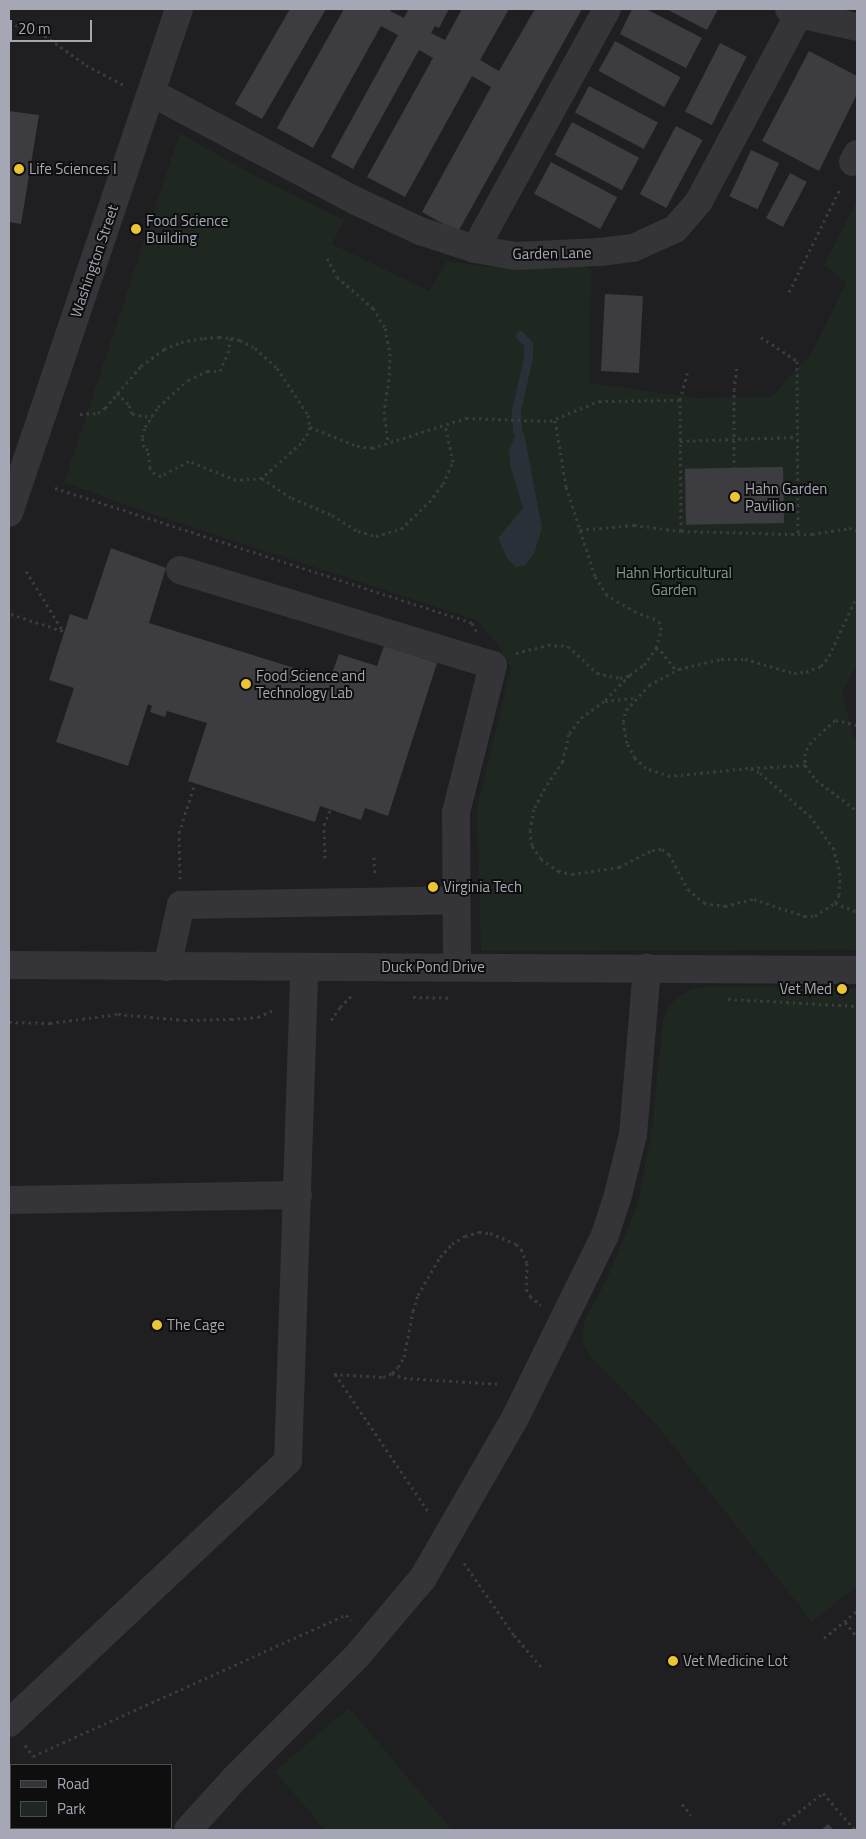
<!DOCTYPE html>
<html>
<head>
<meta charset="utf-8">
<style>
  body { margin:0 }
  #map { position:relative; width:866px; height:1839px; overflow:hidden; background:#131314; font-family:"Titillium Web",sans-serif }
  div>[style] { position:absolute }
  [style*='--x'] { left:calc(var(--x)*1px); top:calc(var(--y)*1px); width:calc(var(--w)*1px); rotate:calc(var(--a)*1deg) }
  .built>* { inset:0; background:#1f1f21 }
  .green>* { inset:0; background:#1f2721 }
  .water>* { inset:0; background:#2a3038 }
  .stream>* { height:9px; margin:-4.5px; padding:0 4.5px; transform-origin:4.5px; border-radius:4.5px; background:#2a3038 }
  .building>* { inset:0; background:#3d3d41; transform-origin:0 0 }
  .path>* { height:3px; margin-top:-1.5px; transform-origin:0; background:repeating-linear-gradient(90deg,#3a3b40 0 2.5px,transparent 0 6.5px) }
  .minor>* { height:28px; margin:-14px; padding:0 14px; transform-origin:14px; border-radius:14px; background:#343439 }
  .dots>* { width:14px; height:14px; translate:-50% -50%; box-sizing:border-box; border:2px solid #0e0e0f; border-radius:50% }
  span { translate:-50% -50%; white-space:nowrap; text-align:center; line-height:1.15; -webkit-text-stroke:4px #0e0e0f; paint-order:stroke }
  .poi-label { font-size:15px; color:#a5a8b4 }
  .left { translate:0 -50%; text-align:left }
  .right { translate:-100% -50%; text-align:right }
  .street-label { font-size:15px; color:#a5a8b4 }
  .park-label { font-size:15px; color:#7c9f83 }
  .frame { position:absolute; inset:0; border:10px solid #a5a8b4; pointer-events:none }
  .legend { position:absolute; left:10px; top:1764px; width:162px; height:65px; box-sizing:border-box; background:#0e0e0f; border:1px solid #4a4c51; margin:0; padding:6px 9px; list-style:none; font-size:15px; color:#a5a8b4 }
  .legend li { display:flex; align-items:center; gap:10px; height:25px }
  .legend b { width:25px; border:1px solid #4a4c51 }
  .scale { position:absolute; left:10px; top:20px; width:82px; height:22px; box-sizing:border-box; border:2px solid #a5a8b4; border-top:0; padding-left:6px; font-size:15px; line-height:18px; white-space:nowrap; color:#a5a8b4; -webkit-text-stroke:4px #0e0e0f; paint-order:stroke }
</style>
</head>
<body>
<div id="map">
  <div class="built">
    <div style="clip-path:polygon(evenodd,9px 9px,857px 9px,857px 1830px,9px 1830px,9px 9px,11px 1765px,171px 1765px,171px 1828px,11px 1828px,11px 1765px)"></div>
  </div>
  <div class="green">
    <div style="clip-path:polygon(180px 133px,248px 172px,344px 220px,332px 244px,429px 291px,447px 261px,488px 267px,582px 265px,591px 269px,590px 383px,699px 398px,771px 397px,811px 354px,846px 283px,824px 265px,857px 201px,857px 665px,842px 692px,854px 738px,857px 740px,857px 950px,481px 951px,477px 807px,511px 668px,497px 643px,476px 620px,140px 510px,64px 482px)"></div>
    <div style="clip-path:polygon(711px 986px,857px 988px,857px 1586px,812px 1622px,656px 1424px,591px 1357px,585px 1348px,582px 1338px,585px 1319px,606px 1281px,638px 1204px,652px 1128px,663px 1019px,669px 1007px,677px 997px,692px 989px)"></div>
    <div style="clip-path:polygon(349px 1708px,452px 1830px,325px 1830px,275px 1771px)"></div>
  </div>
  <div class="water">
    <div style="clip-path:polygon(517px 431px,524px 433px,542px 528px,534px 554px,525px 565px,516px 567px,507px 558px,498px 538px,523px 508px,510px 465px,509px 451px)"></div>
  </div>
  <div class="stream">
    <div style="--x:517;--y:431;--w:21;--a:-93"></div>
    <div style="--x:516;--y:410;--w:54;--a:-77.2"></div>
    <div style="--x:528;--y:357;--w:13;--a:-90"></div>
    <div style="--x:528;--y:344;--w:12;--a:-132"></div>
  </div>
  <div class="building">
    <div style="clip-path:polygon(290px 9px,326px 9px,262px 119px,235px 104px)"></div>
    <div style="clip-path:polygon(344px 9px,391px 9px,390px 11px,404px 18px,408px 10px,405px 9px,449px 9px,439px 28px,435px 26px,431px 33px,445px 40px,462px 9px,509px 9px,480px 60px,499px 71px,535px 9px,582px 9px,458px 232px,422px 212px,491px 87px,472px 76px,405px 197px,367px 177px,433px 58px,419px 50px,353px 169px,331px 157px,398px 35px,381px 26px,313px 148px,277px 128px)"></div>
    <div style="clip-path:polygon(632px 9px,646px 9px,702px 38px,686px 68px,620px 34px)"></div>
    <div style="clip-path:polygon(666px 9px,718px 9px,707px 30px)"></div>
    <div style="left:615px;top:41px;width:75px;height:34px;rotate:29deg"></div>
    <div style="left:720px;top:43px;width:30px;height:77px;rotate:27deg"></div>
    <div style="clip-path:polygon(809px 51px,857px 76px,857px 94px,819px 171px,762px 141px)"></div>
    <div style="left:589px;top:86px;width:78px;height:30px;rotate:28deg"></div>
    <div style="clip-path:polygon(9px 111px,39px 115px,21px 224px,9px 222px)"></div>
    <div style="left:572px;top:122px;width:76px;height:37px;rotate:28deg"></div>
    <div style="left:676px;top:126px;width:30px;height:77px;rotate:28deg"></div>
    <div style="left:751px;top:150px;width:31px;height:51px;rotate:25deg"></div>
    <div style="left:551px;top:162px;width:75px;height:36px;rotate:28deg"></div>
    <div style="left:790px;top:173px;width:19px;height:51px;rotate:28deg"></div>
    <div style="left:605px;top:294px;width:38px;height:77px;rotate:3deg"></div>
    <div style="left:783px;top:467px;width:56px;height:98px;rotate:89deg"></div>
    <div style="clip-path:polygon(111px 548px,166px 568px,149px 623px,330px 679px,339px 654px,377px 666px,384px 646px,437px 663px,388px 816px,365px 808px,361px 820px,320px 806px,315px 822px,188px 781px,207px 723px,167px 711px,165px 717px,150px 712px,152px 706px,148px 704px,128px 766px,56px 742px,74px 688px,49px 680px,70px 614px,87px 620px)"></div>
    <div style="clip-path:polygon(828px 1824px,834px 1830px,821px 1830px)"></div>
  </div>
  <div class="path">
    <div style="--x:9;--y:24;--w:25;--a:9"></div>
    <div style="--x:34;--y:28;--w:64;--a:35.4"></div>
    <div style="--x:86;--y:65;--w:43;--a:27.8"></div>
    <div style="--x:327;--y:258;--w:21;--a:62"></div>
    <div style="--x:337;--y:277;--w:48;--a:40.7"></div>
    <div style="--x:373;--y:308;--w:23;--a:59"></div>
    <div style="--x:385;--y:328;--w:25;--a:79"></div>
    <div style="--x:390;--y:353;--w:26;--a:92"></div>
    <div style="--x:389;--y:379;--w:32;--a:99"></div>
    <div style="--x:384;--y:411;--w:31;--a:83"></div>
    <div style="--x:789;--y:292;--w:117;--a:-63.7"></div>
    <div style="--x:761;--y:337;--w:43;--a:33.7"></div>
    <div style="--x:797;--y:361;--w:174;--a:89.7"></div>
    <div style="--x:117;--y:393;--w:17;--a:45"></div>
    <div style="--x:129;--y:405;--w:9;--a:72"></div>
    <div style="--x:132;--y:414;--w:20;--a:9"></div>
    <div style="--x:80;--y:414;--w:18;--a:-3"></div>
    <div style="--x:98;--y:413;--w:9;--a:-36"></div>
    <div style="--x:105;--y:408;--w:55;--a:-49.4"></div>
    <div style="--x:141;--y:366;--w:29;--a:-36"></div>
    <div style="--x:164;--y:349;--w:18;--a:-22"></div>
    <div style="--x:181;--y:342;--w:23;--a:-10"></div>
    <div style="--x:204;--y:338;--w:15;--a:-4"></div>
    <div style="--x:219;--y:337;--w:12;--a:5"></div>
    <div style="--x:231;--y:338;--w:9;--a:13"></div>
    <div style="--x:240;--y:340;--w:17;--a:28"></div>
    <div style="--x:255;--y:348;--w:30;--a:42"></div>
    <div style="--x:277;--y:368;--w:56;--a:56.6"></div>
    <div style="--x:308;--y:415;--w:12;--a:81"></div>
    <div style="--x:310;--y:427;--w:6;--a:108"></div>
    <div style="--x:308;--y:433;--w:12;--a:125"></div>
    <div style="--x:301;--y:443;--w:52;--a:138.1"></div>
    <div style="--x:262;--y:478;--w:26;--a:176"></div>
    <div style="--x:236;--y:480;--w:51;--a:-158"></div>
    <div style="--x:189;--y:461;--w:32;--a:152"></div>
    <div style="--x:161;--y:476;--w:6;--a:-162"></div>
    <div style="--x:155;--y:474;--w:8;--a:-130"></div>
    <div style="--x:150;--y:468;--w:18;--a:-96"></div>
    <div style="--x:148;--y:450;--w:5;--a:-143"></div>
    <div style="--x:144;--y:447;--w:10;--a:-101"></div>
    <div style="--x:142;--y:437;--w:10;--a:-73"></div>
    <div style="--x:145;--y:427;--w:24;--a:-57"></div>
    <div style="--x:158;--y:407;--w:40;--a:-42"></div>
    <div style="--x:188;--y:380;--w:21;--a:-25"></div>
    <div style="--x:207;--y:371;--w:13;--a:0"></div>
    <div style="--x:220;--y:371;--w:20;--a:-66"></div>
    <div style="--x:228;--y:353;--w:15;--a:-79"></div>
    <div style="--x:310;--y:427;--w:51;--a:22"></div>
    <div style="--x:357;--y:446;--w:15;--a:8"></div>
    <div style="--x:372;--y:448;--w:99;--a:-17.7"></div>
    <div style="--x:466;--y:418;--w:84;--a:2"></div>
    <div style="--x:550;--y:421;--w:53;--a:-22.2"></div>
    <div style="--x:599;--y:401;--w:81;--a:-0.7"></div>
    <div style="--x:680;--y:441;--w:116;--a:-2"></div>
    <div style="--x:734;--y:469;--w:79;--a:-90"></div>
    <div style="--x:734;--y:390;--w:26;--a:-83"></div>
    <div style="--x:262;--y:478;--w:36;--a:34"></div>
    <div style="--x:292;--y:498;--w:43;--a:23"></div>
    <div style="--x:332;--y:515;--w:31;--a:32"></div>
    <div style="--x:358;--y:531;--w:19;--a:16"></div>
    <div style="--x:376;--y:536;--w:26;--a:-16"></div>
    <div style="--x:401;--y:529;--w:39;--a:-44"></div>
    <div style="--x:429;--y:502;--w:23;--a:-52"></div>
    <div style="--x:443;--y:484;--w:24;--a:-66"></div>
    <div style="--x:453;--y:462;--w:39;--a:-102"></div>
    <div style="--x:55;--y:488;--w:438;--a:17.9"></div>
    <div style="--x:472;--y:623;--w:9;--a:63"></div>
    <div style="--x:580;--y:530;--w:54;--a:-5.3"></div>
    <div style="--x:634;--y:525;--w:47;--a:7.3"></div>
    <div style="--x:681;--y:531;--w:110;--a:1.6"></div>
    <div style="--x:791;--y:534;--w:21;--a:0"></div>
    <div style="--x:812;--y:534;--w:37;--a:-9"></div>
    <div style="--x:849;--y:528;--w:8;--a:14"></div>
    <div style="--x:681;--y:531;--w:131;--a:-90.4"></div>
    <div style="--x:680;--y:400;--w:28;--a:-75"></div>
    <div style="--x:26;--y:571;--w:70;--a:58.3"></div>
    <div style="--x:11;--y:614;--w:55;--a:18.1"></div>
    <div style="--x:656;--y:648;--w:6;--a:31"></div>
    <div style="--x:661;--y:651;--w:24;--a:52"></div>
    <div style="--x:516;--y:653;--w:33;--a:-14"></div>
    <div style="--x:548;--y:645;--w:20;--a:3"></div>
    <div style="--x:568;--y:646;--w:40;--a:43"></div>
    <div style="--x:597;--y:673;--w:24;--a:12"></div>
    <div style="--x:620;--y:678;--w:10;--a:-17"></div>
    <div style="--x:630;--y:675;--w:17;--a:-36"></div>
    <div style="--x:644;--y:665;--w:21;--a:-55"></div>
    <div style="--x:656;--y:648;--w:19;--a:-74"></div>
    <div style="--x:661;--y:630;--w:7;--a:-98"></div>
    <div style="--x:660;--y:623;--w:6;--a:-141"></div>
    <div style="--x:655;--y:619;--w:20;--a:-160"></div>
    <div style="--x:636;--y:612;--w:34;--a:-150"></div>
    <div style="--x:607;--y:595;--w:22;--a:-122"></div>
    <div style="--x:595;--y:576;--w:94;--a:-108"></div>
    <div style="--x:566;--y:487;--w:69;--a:-99.2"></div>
    <div style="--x:630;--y:675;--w:37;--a:135"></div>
    <div style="--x:604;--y:701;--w:26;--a:144"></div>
    <div style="--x:583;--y:716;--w:23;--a:128"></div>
    <div style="--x:569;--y:734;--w:28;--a:103"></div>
    <div style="--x:563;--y:761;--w:32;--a:124"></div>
    <div style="--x:545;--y:788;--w:24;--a:118"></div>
    <div style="--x:534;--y:809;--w:21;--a:101"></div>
    <div style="--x:530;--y:830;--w:16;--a:83"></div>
    <div style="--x:532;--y:846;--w:16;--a:55"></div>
    <div style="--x:541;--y:859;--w:21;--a:35"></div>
    <div style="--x:558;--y:871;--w:14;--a:12"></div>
    <div style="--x:572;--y:874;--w:48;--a:-8.5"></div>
    <div style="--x:619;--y:867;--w:37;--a:-27"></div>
    <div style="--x:652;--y:850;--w:10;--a:-6"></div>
    <div style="--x:662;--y:849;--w:9;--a:36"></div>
    <div style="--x:669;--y:854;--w:40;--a:62"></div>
    <div style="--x:688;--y:889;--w:21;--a:41"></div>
    <div style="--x:704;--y:903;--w:21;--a:8"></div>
    <div style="--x:725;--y:906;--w:30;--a:-14"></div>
    <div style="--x:754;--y:899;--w:53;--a:18.8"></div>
    <div style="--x:804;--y:916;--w:11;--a:0"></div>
    <div style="--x:815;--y:916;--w:24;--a:-33"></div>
    <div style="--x:835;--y:903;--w:9;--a:-63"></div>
    <div style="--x:839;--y:895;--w:20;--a:-87"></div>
    <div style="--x:840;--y:875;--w:27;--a:-103"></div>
    <div style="--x:834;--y:849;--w:39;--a:-126"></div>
    <div style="--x:811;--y:817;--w:69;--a:-139.1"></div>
    <div style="--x:759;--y:772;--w:12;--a:-160"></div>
    <div style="--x:748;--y:768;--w:78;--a:174.1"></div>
    <div style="--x:670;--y:776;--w:25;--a:-162"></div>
    <div style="--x:646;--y:768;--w:15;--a:-138"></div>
    <div style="--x:635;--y:758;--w:17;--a:-118"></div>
    <div style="--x:627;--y:743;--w:21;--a:-101"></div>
    <div style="--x:623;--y:722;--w:12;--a:-76"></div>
    <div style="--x:626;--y:710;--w:34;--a:-47"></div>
    <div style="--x:649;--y:685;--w:34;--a:-28"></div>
    <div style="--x:679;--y:669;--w:43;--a:-13.4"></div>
    <div style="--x:721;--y:659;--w:24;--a:0"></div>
    <div style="--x:745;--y:659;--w:51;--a:15.9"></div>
    <div style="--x:794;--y:673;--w:12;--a:-5"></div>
    <div style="--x:806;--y:672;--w:16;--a:-22"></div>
    <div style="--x:821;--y:666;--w:13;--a:-51"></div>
    <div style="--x:829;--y:656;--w:66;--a:-65"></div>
    <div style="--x:605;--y:701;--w:31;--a:-6"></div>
    <div style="--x:857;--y:725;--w:23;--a:-167"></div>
    <div style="--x:835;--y:720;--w:33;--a:137"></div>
    <div style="--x:811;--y:742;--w:13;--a:119"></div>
    <div style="--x:805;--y:753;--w:12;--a:90"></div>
    <div style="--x:805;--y:765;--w:19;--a:54"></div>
    <div style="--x:816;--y:780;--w:51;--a:37.1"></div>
    <div style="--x:751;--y:768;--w:54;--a:-3.2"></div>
    <div style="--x:374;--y:857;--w:17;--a:87"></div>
    <div style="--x:325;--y:858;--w:33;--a:-92"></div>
    <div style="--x:324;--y:825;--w:16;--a:-68"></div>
    <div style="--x:180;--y:879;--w:46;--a:-91.2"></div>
    <div style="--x:179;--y:833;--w:52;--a:-72.3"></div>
    <div style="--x:835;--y:903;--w:24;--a:22"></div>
    <div style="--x:413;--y:997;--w:39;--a:1"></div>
    <div style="--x:728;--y:999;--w:129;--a:3.1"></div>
    <div style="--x:331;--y:1020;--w:16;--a:-55"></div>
    <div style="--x:340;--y:1007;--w:16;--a:-45"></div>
    <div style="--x:9;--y:1022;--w:41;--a:1.4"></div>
    <div style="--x:50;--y:1023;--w:69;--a:-7.5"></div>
    <div style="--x:118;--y:1014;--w:66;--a:5.2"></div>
    <div style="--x:184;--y:1020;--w:47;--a:-1.2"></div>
    <div style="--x:231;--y:1019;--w:27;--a:-4"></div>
    <div style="--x:258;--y:1017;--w:19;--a:-25"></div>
    <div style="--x:392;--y:1373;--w:13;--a:23"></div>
    <div style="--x:404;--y:1378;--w:96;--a:3.6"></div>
    <div style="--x:334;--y:1374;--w:49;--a:3.5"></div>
    <div style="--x:383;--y:1377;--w:10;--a:-24"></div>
    <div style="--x:392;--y:1373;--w:8;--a:-45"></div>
    <div style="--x:398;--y:1367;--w:12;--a:-59"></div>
    <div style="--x:404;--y:1357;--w:47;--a:-78.9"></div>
    <div style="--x:413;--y:1311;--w:17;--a:-73"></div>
    <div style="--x:418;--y:1295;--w:44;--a:-59.9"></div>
    <div style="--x:440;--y:1257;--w:18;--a:-47"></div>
    <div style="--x:452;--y:1244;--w:15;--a:-32"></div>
    <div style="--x:465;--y:1236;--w:15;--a:-16"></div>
    <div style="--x:479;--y:1232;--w:11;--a:5"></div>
    <div style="--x:490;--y:1233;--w:28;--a:23"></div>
    <div style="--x:516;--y:1244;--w:7;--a:45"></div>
    <div style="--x:521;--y:1249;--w:15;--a:67"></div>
    <div style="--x:527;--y:1263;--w:26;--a:92"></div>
    <div style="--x:526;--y:1289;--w:8;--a:60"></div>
    <div style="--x:530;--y:1296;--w:14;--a:39"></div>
    <div style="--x:335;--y:1374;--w:166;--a:55.8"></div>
    <div style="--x:464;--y:1563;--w:88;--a:55.2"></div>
    <div style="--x:514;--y:1635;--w:45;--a:49.5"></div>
    <div style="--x:845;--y:1622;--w:19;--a:51"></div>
    <div style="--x:824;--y:1638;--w:43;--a:-39.3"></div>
    <div style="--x:25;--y:1745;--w:14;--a:54"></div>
    <div style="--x:33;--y:1756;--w:343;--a:-24.3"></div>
    <div style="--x:346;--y:1615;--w:7;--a:45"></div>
    <div style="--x:682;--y:1804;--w:14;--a:51"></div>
    <div style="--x:783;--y:1824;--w:51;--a:-37.8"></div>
    <div style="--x:823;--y:1793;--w:49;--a:49.1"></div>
  </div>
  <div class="minor">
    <div style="--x:789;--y:9;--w:11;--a:27"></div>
    <div style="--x:799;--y:14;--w:59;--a:12.6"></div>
    <div style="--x:152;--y:93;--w:231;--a:27.9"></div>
    <div style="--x:356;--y:201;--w:71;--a:25.1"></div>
    <div style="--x:420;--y:231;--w:58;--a:18.1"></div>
    <div style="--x:475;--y:249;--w:41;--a:9.9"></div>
    <div style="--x:515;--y:256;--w:85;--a:-2.7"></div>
    <div style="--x:600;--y:252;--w:33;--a:-7"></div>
    <div style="--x:633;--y:248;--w:46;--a:-24.3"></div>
    <div style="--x:675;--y:229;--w:37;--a:-49"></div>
    <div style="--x:699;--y:201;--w:212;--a:-61.9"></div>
    <div style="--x:853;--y:162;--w:9;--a:-63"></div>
    <div style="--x:475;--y:249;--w:274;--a:-61.2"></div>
    <div style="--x:9;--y:513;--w:532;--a:-71.36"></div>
    <div style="--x:180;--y:570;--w:327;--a:16.9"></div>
    <div style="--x:493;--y:665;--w:152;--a:104.1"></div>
    <div style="--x:456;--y:812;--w:155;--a:89.6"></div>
    <div style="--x:9;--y:965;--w:848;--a:0.34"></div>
    <div style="--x:167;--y:967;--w:64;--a:-77.3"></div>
    <div style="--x:181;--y:905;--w:275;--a:-1"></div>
    <div style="--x:9;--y:1200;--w:289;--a:-1"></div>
    <div style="--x:9;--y:1723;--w:383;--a:-43.2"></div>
    <div style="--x:288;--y:1461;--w:494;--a:-88.1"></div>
    <div style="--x:188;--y:1830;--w:70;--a:-47.9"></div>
    <div style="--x:235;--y:1778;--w:173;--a:-45"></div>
    <div style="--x:357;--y:1656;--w:102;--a:-49.8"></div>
    <div style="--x:423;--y:1578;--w:182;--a:-60.1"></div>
    <div style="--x:514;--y:1420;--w:206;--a:-63.8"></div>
    <div style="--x:605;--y:1235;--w:38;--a:-72"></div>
    <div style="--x:617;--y:1199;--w:66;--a:-76"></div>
    <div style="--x:633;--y:1135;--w:168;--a:-85.2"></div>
  </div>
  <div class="dots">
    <div style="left:19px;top:169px;background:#ecc533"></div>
    <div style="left:136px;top:229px;background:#ecc533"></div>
    <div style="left:735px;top:497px;background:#ecc533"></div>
    <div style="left:246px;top:684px;background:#ecc533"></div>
    <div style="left:433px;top:887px;background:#ecc533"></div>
    <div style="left:842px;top:989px;background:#ecc533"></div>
    <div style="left:157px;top:1325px;background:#ecc533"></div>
    <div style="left:673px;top:1661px;background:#ecc533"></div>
  </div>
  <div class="poi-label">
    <span class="left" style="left:29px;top:169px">Life Sciences I</span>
    <span class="left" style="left:146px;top:229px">Food Science<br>Building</span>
    <span class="left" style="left:745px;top:497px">Hahn Garden<br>Pavilion</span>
    <span class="left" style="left:256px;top:684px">Food Science and<br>Technology Lab</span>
    <span class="left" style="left:443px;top:887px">Virginia Tech</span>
    <span class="right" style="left:832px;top:989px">Vet Med</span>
    <span class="left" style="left:167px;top:1325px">The Cage</span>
    <span class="left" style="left:683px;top:1661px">Vet Medicine Lot</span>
  </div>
  <div class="street-label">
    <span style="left:552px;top:253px;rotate:-1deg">Garden Lane</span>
    <span style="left:94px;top:261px;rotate:-71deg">Washington Street</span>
    <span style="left:433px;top:967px">Duck Pond Drive</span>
  </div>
  <div class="park-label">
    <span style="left:674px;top:581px">Hahn Horticultural<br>Garden</span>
  </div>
  <div class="frame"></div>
  <ul class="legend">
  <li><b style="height:6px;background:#343439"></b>Road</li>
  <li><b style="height:14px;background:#1f2721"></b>Park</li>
  </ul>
  <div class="scale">20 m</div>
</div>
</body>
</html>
